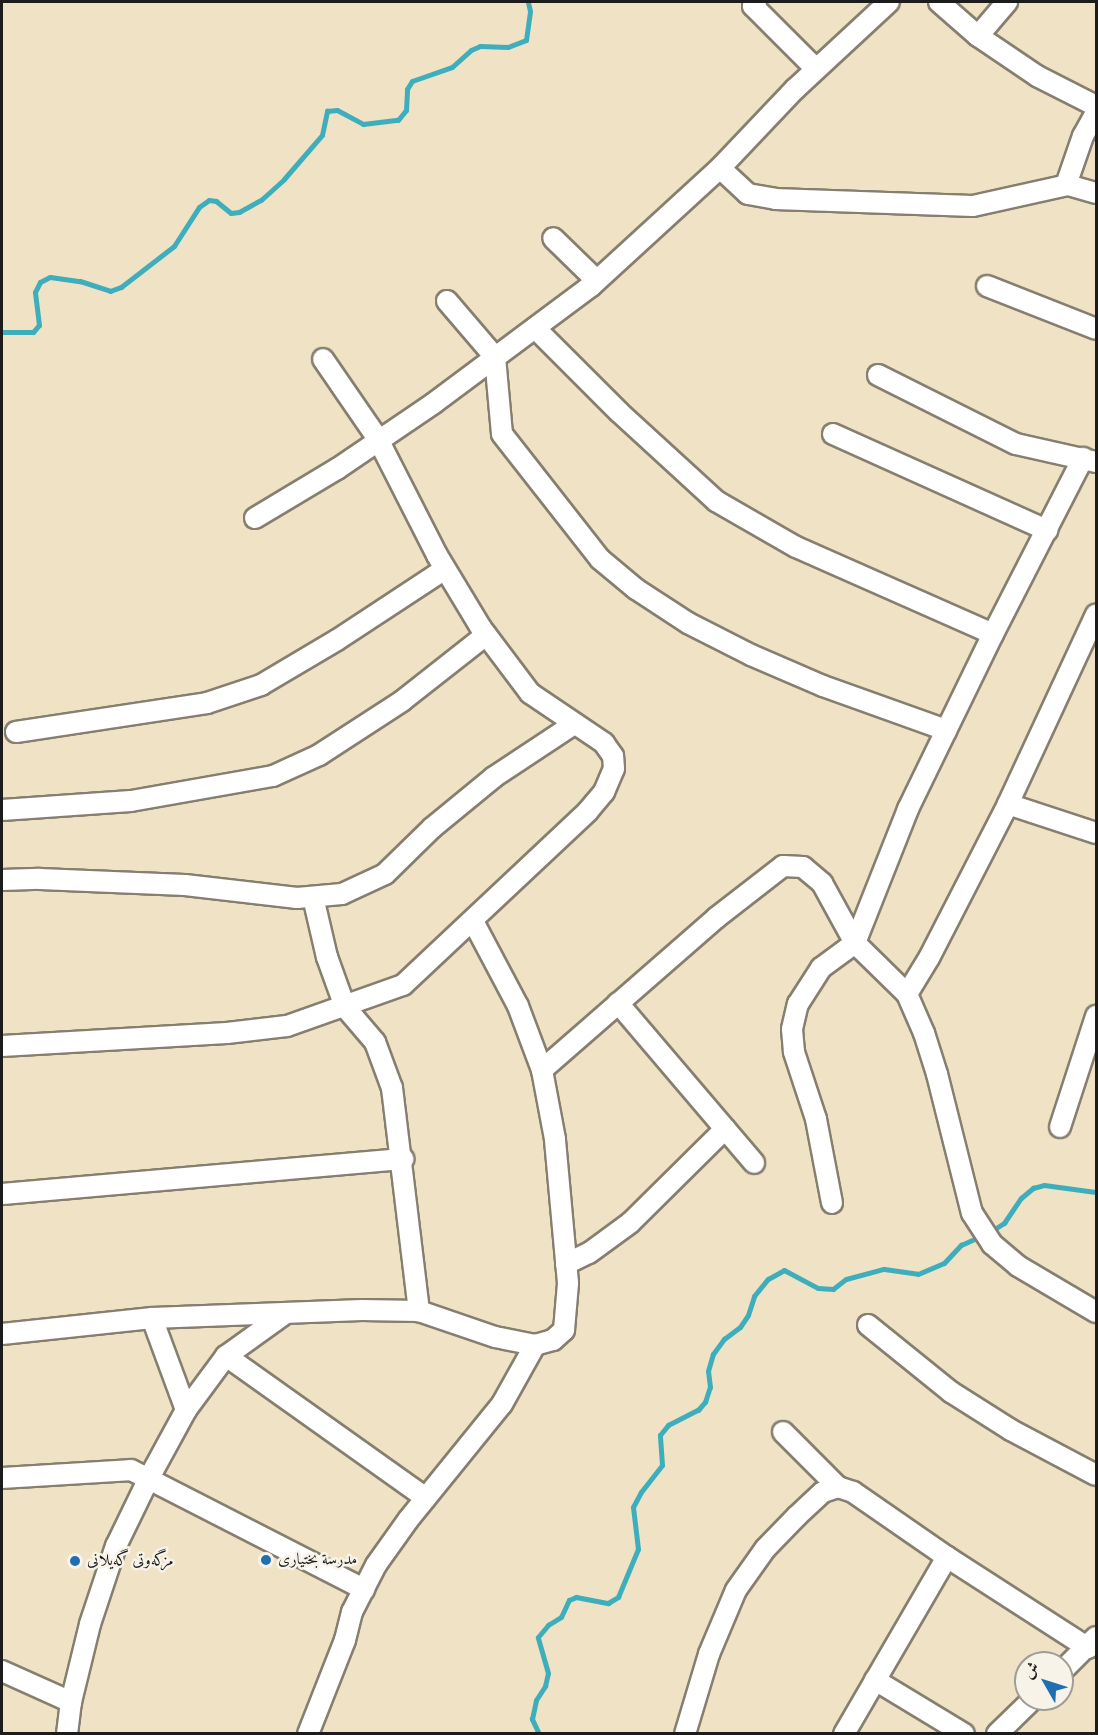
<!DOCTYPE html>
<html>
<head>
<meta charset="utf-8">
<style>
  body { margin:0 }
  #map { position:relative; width:1098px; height:1735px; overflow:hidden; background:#f0e2c5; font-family:"IM FELL English",Amiri,serif }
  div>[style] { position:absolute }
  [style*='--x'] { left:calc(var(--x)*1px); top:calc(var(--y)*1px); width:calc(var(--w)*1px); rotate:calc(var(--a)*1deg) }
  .stream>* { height:5px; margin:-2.5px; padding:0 2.5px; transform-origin:2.5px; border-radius:2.5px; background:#3faebc }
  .roads { filter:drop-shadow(2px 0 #867f70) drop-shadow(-2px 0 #867f70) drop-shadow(0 2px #867f70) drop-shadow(0 -2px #867f70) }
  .minor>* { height:20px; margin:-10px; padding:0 10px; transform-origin:10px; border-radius:10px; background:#fff }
  .dots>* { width:16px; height:16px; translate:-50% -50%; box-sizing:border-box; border:3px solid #f7f3e8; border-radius:50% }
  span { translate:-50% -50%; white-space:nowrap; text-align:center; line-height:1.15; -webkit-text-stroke:5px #f7f3e8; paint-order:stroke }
  .poi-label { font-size:16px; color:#1c1c1c }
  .left { translate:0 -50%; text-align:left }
  .frame { position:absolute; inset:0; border:3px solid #1c1c1c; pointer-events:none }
  .north { position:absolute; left:1014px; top:1651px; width:60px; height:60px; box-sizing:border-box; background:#f7f3e8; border:2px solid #9f9d96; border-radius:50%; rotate:309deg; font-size:16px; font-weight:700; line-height:24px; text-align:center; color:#1c1c1c }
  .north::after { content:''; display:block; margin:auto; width:21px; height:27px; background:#1f6fb2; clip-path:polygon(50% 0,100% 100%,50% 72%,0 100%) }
</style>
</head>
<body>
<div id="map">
  <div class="stream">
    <div style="--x:2;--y:332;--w:31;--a:0"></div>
    <div style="--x:33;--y:332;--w:9;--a:-49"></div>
    <div style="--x:39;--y:325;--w:33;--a:-97"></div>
    <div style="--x:35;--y:292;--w:11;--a:-63"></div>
    <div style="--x:40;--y:282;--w:11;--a:-27"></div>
    <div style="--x:50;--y:277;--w:30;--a:8"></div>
    <div style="--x:80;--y:281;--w:32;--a:18"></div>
    <div style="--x:110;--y:291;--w:12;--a:-20"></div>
    <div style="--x:121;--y:287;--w:67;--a:-37.7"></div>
    <div style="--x:174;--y:246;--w:46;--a:-57.3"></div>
    <div style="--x:199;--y:207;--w:12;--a:-35"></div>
    <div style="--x:209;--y:200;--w:7;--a:8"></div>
    <div style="--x:216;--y:201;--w:19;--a:39"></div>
    <div style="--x:231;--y:213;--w:8;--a:-7"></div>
    <div style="--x:239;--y:212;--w:25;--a:-29"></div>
    <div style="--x:261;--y:200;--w:31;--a:-42"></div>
    <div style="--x:284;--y:179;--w:58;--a:-49.2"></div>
    <div style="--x:322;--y:135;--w:25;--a:-78"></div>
    <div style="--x:327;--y:111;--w:10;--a:-6"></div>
    <div style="--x:337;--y:110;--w:30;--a:28"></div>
    <div style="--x:363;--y:124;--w:35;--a:-7"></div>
    <div style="--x:398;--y:120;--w:13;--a:-51"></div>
    <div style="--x:406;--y:110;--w:21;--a:-87"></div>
    <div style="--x:407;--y:89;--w:9;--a:-58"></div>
    <div style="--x:412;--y:81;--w:42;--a:-19.3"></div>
    <div style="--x:452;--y:67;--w:25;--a:-42"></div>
    <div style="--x:471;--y:50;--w:10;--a:-24"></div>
    <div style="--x:480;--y:46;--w:28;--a:2"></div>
    <div style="--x:508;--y:47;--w:19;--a:-21"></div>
    <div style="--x:526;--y:40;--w:29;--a:-82"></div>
    <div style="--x:530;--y:11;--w:9;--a:-103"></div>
    <div style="--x:990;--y:1232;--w:17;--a:-33"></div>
    <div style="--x:1004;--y:1223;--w:30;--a:-56"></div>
    <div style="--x:1021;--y:1198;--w:16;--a:-40"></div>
    <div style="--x:1033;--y:1188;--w:11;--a:-15"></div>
    <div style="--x:1044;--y:1185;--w:52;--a:7.7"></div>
    <div style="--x:539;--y:1734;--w:17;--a:-115"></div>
    <div style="--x:532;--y:1719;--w:19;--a:-78"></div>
    <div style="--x:536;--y:1700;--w:17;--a:-57"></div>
    <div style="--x:545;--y:1686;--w:13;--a:-77"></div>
    <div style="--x:548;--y:1673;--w:37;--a:-106"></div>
    <div style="--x:538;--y:1637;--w:16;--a:-50"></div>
    <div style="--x:548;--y:1625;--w:15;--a:-32"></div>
    <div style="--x:561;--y:1617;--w:19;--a:-65"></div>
    <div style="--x:569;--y:1600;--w:8;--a:-23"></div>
    <div style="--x:576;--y:1597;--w:33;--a:11"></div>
    <div style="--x:608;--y:1603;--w:12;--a:-31"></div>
    <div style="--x:618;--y:1597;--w:52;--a:-67.4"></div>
    <div style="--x:638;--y:1549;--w:42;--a:-96.8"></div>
    <div style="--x:633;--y:1507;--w:17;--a:-62"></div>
    <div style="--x:641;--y:1492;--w:34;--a:-52"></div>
    <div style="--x:662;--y:1465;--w:30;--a:-94"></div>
    <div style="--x:660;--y:1435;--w:13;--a:-51"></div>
    <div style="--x:668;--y:1425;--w:34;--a:-27"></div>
    <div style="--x:698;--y:1410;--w:11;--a:-49"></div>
    <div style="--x:705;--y:1402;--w:16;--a:-72"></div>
    <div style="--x:710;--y:1387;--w:16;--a:-97"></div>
    <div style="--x:708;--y:1371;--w:18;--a:-74"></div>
    <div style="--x:713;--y:1354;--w:19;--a:-54"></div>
    <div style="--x:724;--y:1339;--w:20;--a:-37"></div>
    <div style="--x:740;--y:1327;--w:14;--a:-56"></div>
    <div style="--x:748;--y:1315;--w:20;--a:-72"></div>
    <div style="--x:754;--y:1296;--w:22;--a:-51"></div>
    <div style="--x:768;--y:1279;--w:18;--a:-29"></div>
    <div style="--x:784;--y:1270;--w:38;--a:28"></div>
    <div style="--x:818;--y:1288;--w:15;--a:4"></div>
    <div style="--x:833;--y:1289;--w:16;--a:-38"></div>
    <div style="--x:846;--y:1279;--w:39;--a:-15"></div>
    <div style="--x:884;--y:1269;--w:34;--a:8"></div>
    <div style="--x:918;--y:1274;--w:28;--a:-23"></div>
    <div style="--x:944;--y:1263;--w:25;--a:-47"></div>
    <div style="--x:961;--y:1245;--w:22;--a:-24"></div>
  </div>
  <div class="roads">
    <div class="minor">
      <div style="--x:756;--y:2;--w:5;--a:127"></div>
      <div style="--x:753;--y:6;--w:89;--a:45"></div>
      <div style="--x:939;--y:2;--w:52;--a:41.1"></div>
      <div style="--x:978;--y:36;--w:71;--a:34.1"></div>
      <div style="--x:1037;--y:76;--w:66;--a:27"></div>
      <div style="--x:978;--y:36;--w:45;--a:-49.5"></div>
      <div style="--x:720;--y:168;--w:38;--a:43"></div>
      <div style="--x:748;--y:194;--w:27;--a:10"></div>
      <div style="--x:775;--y:199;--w:198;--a:2"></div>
      <div style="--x:973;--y:206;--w:97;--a:-12.5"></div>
      <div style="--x:1068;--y:185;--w:29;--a:16"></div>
      <div style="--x:1066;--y:185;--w:52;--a:-70.9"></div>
      <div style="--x:1083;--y:136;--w:26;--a:-61"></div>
      <div style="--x:591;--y:286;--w:175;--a:-42.5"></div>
      <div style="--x:720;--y:168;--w:109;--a:-46.5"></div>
      <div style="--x:795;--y:89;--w:128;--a:-42.8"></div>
      <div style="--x:987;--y:286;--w:117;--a:21.5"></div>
      <div style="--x:447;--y:301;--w:74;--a:49.4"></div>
      <div style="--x:495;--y:357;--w:77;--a:84.8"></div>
      <div style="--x:502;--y:434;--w:159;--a:51.9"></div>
      <div style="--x:600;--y:559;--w:47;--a:39.8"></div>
      <div style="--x:636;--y:589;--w:62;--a:33.2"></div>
      <div style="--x:688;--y:623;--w:71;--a:26.9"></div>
      <div style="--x:751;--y:655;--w:78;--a:23.3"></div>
      <div style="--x:823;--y:686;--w:131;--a:19.7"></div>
      <div style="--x:535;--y:328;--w:119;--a:45"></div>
      <div style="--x:619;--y:412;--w:132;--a:42.5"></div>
      <div style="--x:716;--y:501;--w:92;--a:29.9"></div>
      <div style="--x:796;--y:547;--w:215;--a:23.8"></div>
      <div style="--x:878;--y:375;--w:154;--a:26.6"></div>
      <div style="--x:1016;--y:444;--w:82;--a:12.7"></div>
      <div style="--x:833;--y:434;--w:235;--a:24.2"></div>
      <div style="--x:255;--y:518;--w:96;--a:-30.9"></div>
      <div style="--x:337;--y:469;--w:117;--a:-34.2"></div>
      <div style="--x:434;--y:403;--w:196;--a:-36.7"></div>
      <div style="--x:591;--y:286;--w:10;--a:-84"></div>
      <div style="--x:592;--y:276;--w:54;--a:-135.7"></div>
      <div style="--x:16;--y:732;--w:193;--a:-8.6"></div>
      <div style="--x:207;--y:703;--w:57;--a:-18.4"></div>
      <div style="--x:261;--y:685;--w:88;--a:-30.6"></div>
      <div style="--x:337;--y:640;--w:129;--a:-33.3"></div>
      <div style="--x:1008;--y:804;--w:93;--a:18.2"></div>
      <div style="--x:2;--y:810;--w:129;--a:-4"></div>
      <div style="--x:131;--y:801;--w:144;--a:-10"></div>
      <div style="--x:273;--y:776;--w:51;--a:-24.5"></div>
      <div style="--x:319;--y:755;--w:99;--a:-33"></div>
      <div style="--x:402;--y:701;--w:107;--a:-38.2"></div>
      <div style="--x:2;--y:880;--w:38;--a:-2"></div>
      <div style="--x:40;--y:879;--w:145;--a:2.4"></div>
      <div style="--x:185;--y:885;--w:113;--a:6.6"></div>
      <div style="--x:297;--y:898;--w:45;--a:-5.1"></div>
      <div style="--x:342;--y:894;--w:47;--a:-24.9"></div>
      <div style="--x:385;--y:874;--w:66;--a:-44.4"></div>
      <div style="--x:432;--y:828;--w:80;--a:-39.4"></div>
      <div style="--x:494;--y:777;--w:96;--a:-33.5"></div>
      <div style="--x:313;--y:897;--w:62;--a:76.9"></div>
      <div style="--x:327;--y:957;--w:53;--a:70.2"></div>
      <div style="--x:345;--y:1007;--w:46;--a:49.4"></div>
      <div style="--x:375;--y:1042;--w:49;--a:69.7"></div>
      <div style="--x:392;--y:1088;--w:225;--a:83.1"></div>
      <div style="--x:907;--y:994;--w:42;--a:-58.6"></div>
      <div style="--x:929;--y:958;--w:173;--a:-62.8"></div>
      <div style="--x:1008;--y:804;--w:209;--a:-65.1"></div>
      <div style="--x:618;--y:1003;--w:210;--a:49.6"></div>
      <div style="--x:2;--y:1046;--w:225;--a:-3.3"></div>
      <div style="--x:227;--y:1033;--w:60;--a:-6.7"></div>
      <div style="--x:287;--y:1026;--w:123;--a:-19.5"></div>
      <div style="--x:403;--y:985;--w:254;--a:-43.2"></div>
      <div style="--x:588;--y:811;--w:25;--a:-50"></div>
      <div style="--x:604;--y:792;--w:25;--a:-67"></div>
      <div style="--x:614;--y:769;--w:13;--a:-94"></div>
      <div style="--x:613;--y:756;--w:16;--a:-125"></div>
      <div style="--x:604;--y:743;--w:89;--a:-146"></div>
      <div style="--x:530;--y:693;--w:81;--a:-127"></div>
      <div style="--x:481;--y:628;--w:85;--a:-121.1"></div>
      <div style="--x:437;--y:555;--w:130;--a:-117"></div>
      <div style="--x:378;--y:439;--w:97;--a:-124.5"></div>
      <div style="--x:542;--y:1070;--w:231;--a:-41.1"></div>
      <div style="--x:716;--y:918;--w:85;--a:-37.8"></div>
      <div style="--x:783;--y:866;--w:20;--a:3"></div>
      <div style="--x:803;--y:867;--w:25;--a:40"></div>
      <div style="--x:822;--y:883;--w:68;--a:61.2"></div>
      <div style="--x:855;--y:943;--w:73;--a:44.4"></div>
      <div style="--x:907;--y:994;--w:43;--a:66.4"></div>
      <div style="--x:924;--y:1033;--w:43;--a:72.4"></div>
      <div style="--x:937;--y:1074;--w:143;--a:75.9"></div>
      <div style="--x:972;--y:1213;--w:37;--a:57"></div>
      <div style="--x:992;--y:1244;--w:34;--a:40"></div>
      <div style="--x:1018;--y:1266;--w:91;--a:30.5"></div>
      <div style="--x:1060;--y:1127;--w:117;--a:-72"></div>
      <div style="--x:2;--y:1194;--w:403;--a:-5"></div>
      <div style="--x:832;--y:1203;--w:86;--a:-100.8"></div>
      <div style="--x:816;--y:1119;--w:71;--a:-108.2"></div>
      <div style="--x:794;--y:1052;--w:23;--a:-95"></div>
      <div style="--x:792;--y:1029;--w:26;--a:-77"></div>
      <div style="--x:798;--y:1004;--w:43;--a:-57.4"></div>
      <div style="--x:821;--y:968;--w:42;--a:-36.3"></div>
      <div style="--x:855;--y:943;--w:144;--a:-68.4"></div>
      <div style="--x:908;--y:809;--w:195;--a:-64.1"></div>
      <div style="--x:993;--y:634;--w:198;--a:-62.9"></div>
      <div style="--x:566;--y:1264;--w:25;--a:-26"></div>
      <div style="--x:589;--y:1253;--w:51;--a:-36.2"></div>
      <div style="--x:630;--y:1223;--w:134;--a:-44.7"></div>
      <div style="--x:152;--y:1318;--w:98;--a:69.7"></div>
      <div style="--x:868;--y:1325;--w:107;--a:38.9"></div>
      <div style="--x:951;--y:1392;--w:71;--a:32.3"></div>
      <div style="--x:1011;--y:1430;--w:96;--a:27.9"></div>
      <div style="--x:2;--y:1334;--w:151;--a:-6.1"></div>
      <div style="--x:152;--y:1318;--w:210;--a:-2.2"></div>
      <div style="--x:362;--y:1310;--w:57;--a:1"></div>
      <div style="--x:419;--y:1311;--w:80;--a:18.9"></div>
      <div style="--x:495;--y:1337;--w:41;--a:11.3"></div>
      <div style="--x:535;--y:1345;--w:19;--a:-16"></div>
      <div style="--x:553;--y:1340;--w:15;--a:-42"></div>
      <div style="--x:564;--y:1330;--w:47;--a:-85.1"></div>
      <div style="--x:568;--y:1283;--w:145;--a:-95.2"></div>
      <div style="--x:555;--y:1139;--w:70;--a:-100.7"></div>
      <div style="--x:542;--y:1070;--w:68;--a:-110.6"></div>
      <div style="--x:518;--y:1006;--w:96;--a:-117.9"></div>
      <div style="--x:226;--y:1356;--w:245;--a:35.4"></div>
      <div style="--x:783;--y:1432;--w:78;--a:45"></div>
      <div style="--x:2;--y:1478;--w:129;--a:-3.5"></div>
      <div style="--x:131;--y:1470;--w:262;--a:27.1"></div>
      <div style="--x:2;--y:1671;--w:76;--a:24.2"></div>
      <div style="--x:1062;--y:1671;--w:48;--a:-45"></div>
      <div style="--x:875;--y:1680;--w:104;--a:31.2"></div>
      <div style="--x:67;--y:1734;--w:32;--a:-83"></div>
      <div style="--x:71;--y:1702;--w:80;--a:-76.3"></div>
      <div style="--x:90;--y:1624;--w:82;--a:-71.6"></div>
      <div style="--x:116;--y:1546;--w:76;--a:-64.1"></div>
      <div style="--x:149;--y:1478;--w:77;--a:-61.4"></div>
      <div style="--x:186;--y:1410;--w:67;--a:-53.5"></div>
      <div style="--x:226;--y:1356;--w:70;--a:-35.7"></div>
      <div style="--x:308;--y:1734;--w:101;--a:-68.5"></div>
      <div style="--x:345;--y:1640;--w:29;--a:-76"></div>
      <div style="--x:352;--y:1612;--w:53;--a:-62.9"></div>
      <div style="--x:376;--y:1565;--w:55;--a:-54.6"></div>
      <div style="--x:408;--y:1520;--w:149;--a:-51"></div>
      <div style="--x:502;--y:1404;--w:68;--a:-60.8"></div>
      <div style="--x:685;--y:1734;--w:84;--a:-73.3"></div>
      <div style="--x:709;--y:1654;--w:69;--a:-67.1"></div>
      <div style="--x:736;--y:1590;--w:50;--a:-54.7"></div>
      <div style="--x:765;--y:1549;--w:46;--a:-45.9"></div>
      <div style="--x:797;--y:1516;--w:35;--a:-43"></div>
      <div style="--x:823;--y:1492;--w:16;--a:-18"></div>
      <div style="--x:838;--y:1487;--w:16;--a:18"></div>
      <div style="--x:853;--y:1492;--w:114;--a:34.7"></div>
      <div style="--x:947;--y:1557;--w:168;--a:32.8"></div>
      <div style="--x:844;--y:1734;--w:205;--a:-59.8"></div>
      <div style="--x:997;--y:1734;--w:50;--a:-44.2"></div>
    </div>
  </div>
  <div class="dots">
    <div style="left:266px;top:1560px;background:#1f6fb2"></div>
    <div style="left:75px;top:1561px;background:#1f6fb2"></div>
  </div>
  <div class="poi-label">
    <span class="left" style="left:278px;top:1560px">مدرسة بختيارى</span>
    <span class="left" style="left:87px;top:1561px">مزگەوتی گەیلانی</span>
  </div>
  <div class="frame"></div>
  <div class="north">ش</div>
</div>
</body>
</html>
